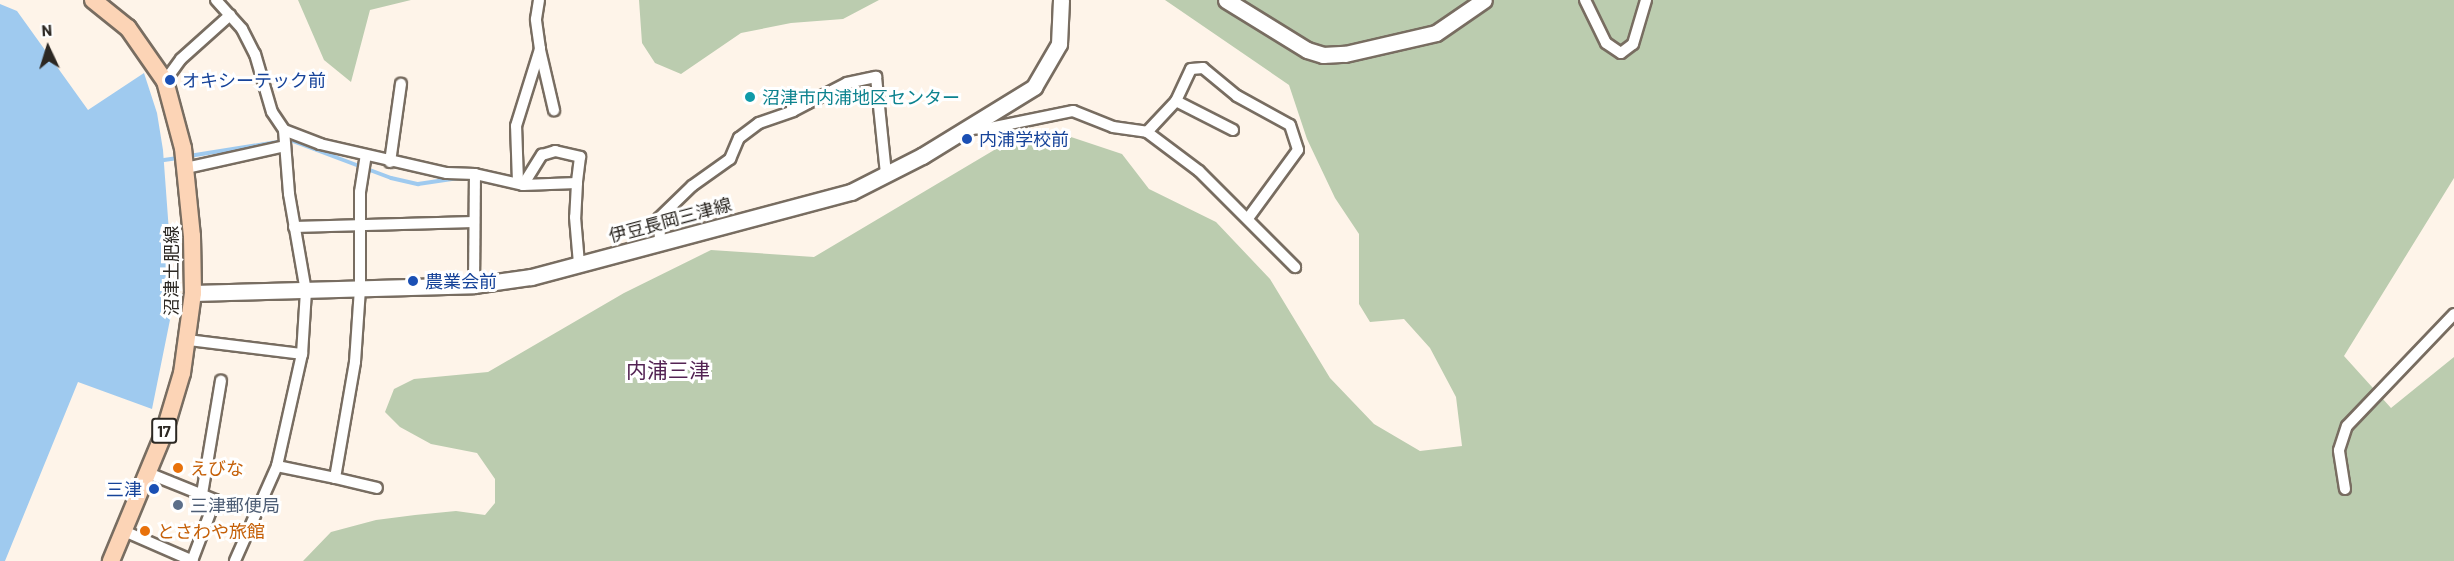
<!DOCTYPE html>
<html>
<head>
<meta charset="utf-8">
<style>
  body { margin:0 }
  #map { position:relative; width:2454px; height:561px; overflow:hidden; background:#fef4e9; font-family:Barlow,"Noto Sans JP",sans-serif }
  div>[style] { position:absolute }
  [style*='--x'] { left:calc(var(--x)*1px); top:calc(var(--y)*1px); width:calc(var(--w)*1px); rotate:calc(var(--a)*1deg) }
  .green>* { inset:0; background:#bbccaf }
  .water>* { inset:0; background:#9fcaef }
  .stream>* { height:4px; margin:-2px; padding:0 2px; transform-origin:2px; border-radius:2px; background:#9fcaef }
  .roads { filter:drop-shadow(2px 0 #786d61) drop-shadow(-2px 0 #786d61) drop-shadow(0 2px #786d61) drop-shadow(0 -2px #786d61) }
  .minor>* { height:10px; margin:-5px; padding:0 5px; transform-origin:5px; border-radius:5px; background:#fff }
  .secondary>* { height:15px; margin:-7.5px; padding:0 7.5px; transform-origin:7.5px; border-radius:7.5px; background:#fff }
  .primary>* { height:16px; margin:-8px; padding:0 8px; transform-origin:8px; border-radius:8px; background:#fcd4b6 }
  .dots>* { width:16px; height:16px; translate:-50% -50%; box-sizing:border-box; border:3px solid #fff; border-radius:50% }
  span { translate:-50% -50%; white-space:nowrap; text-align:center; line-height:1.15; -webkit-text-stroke:6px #fff; paint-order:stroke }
  .shield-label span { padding:2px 4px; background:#fff; border:2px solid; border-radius:4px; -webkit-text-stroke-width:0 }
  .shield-label { font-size:16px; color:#2c2823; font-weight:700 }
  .transit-label { font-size:18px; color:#164399 }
  .left { translate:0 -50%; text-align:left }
  .right { translate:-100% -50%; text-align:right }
  .culture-label { font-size:18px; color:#0d838f }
  .street-label { font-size:18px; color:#2c2823 }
  .food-label { font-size:18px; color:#c56008 }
  .service-label { font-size:18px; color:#4e5e75 }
  .quarter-label { font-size:21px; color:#532353 }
  .north { position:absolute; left:18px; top:18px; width:60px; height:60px; -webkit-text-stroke:4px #fff; paint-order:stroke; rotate:356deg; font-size:16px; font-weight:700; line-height:24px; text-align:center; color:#2c2823 }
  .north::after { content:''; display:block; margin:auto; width:21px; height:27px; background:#2c2823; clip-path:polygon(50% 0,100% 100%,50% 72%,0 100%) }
</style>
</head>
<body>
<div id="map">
  <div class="green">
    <div style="clip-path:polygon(298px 0,411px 0,370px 10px,351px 82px,324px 60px)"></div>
    <div style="clip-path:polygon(639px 0,879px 0,843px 19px,791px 23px,741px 33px,681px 74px,655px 63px,642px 43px)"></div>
    <div style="clip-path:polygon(1165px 0,2454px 0,2454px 178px,2344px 356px,2391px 408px,2454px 357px,2454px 561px,303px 561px,331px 532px,376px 520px,415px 515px,456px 511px,485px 515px,495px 503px,495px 479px,477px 453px,431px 444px,400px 427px,385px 412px,394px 389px,414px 379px,488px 372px,624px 293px,711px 250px,814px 257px,1006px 143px,1065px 135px,1122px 154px,1149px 189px,1216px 222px,1270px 279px,1330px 378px,1374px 424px,1420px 451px,1462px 446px,1456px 397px,1430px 348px,1404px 319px,1370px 322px,1359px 304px,1359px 234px,1335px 198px,1307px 139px,1289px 85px)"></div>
  </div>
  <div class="water">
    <div style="clip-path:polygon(0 4px,17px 11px,88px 110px,144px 73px,157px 113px,163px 150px,174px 300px,152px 409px,78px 382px,5px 561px,0 561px)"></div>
  </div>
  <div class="stream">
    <div style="--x:189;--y:156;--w:102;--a:-9"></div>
    <div style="--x:290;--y:140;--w:108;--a:20.6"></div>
    <div style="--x:391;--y:178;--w:28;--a:13"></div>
    <div style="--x:418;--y:184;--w:41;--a:-8.3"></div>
    <div style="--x:164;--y:160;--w:14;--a:-8"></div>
  </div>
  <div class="roads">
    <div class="minor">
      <div style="--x:216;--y:0;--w:39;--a:48"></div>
      <div style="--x:242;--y:29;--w:28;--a:63"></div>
      <div style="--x:255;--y:54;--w:60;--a:73.7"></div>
      <div style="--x:272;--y:112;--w:22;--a:56"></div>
      <div style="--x:284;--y:130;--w:64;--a:85.5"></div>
      <div style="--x:289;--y:194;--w:98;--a:80.1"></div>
      <div style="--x:306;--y:291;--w:63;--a:93.6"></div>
      <div style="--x:302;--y:354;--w:115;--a:102.6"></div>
      <div style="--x:277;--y:466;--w:104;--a:113.9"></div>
      <div style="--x:1585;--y:0;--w:48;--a:64"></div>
      <div style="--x:1606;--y:43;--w:18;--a:34"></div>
      <div style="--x:1621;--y:53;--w:15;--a:-37"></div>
      <div style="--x:1633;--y:44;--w:46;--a:-73.5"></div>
      <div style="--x:540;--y:50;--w:62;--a:76.9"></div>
      <div style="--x:165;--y:81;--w:27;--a:-54"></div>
      <div style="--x:181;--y:59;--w:66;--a:-41.9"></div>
      <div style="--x:1176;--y:101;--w:64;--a:27"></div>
      <div style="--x:968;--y:129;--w:22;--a:-3"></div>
      <div style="--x:990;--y:128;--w:85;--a:-11.6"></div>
      <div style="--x:1073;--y:111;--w:43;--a:21.8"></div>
      <div style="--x:1113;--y:127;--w:34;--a:8"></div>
      <div style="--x:1147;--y:132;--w:65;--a:36.9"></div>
      <div style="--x:1199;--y:171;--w:136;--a:45"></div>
      <div style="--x:284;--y:130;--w:39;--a:21"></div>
      <div style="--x:320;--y:144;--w:130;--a:12.9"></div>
      <div style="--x:447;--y:173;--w:28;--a:2"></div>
      <div style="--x:475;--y:174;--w:49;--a:12.9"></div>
      <div style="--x:523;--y:185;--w:54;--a:-2.1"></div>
      <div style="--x:577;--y:183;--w:34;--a:93"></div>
      <div style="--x:575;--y:217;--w:47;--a:85.1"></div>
      <div style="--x:1147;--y:132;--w:42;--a:-46.9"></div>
      <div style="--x:1176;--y:101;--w:35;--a:-65"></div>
      <div style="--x:1191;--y:69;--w:12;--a:-5"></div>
      <div style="--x:1203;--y:68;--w:44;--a:39.5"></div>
      <div style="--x:1237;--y:96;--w:60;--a:28.7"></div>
      <div style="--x:1290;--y:125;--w:26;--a:72"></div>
      <div style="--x:1298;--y:150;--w:83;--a:126.2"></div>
      <div style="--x:390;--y:162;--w:79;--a:-82"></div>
      <div style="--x:186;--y:168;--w:101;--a:-12.5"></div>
      <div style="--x:518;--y:182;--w:56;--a:-92"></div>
      <div style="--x:516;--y:126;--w:81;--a:-72.7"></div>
      <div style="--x:540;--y:49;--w:30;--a:-98"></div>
      <div style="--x:536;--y:19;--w:19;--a:-81"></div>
      <div style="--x:523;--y:185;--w:36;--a:-58"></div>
      <div style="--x:542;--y:155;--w:14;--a:-17"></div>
      <div style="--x:555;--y:151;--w:26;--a:13"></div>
      <div style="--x:580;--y:157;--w:26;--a:97"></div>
      <div style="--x:294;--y:227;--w:180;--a:-1.6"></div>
      <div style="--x:660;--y:243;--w:25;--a:-92"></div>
      <div style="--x:659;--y:218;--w:46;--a:-44.1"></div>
      <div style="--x:692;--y:186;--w:47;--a:-35.4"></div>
      <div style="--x:730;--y:159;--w:23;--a:-67"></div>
      <div style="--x:739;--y:138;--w:25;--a:-37"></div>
      <div style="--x:759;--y:123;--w:36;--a:-19"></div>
      <div style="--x:793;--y:111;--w:61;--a:-27.4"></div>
      <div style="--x:847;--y:83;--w:30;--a:-12"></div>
      <div style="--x:876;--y:77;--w:98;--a:84.1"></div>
      <div style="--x:474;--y:285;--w:111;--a:-89.5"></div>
      <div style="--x:188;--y:340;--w:115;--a:7"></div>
      <div style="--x:277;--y:466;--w:59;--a:11.7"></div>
      <div style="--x:335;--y:478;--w:118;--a:-80.2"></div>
      <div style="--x:355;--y:362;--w:73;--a:-86.1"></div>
      <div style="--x:360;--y:289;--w:97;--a:-90"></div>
      <div style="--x:360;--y:192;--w:36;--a:-81"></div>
      <div style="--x:148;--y:473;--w:72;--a:21.9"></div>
      <div style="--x:215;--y:500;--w:65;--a:110.7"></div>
      <div style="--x:335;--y:478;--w:43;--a:13.4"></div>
      <div style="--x:2345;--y:489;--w:39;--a:-99"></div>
      <div style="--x:2339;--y:450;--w:25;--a:-72"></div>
      <div style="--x:2347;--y:426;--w:155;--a:-46.3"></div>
      <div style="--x:202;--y:494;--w:115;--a:-80.5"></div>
      <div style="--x:124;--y:531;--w:75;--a:23.5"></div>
    </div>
    <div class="secondary">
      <div style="--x:1226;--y:0;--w:95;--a:31.7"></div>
      <div style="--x:1307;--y:50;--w:17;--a:17"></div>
      <div style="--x:1323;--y:55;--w:22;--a:-3"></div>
      <div style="--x:1345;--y:54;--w:93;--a:-13"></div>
      <div style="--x:1436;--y:33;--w:58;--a:-34.5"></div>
      <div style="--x:193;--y:293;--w:281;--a:-1.6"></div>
      <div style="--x:474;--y:285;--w:58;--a:-8"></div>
      <div style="--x:531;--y:277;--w:331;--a:-14.9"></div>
      <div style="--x:851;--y:192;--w:80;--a:-26.9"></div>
      <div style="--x:922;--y:156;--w:132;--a:-31.6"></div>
      <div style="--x:1034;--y:87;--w:50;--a:-59.8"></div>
      <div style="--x:1059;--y:44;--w:44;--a:-87.4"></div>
    </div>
    <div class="primary">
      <div style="--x:93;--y:0;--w:45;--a:38.7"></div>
      <div style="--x:128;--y:28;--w:65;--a:55.1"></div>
      <div style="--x:165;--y:81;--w:69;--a:75"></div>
      <div style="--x:183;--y:148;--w:88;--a:84.2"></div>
      <div style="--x:192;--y:236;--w:57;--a:89"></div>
      <div style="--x:193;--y:293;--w:81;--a:97.8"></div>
      <div style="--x:182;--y:373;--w:63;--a:106.7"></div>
      <div style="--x:164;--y:433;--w:139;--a:112.5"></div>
    </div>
  </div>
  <div class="dots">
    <div style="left:170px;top:80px;background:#1a4fb4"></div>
    <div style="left:750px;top:97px;background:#0f9aa8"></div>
    <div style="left:967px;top:139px;background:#1a4fb4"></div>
    <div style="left:413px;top:281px;background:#1a4fb4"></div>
    <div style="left:178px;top:468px;background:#e8710a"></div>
    <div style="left:154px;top:489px;background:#1a4fb4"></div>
    <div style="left:178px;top:505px;background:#5c6f8a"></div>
    <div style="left:145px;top:531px;background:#e8710a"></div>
  </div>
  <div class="shield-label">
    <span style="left:164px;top:431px">17</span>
  </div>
  <div class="transit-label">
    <span class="left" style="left:182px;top:80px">オキシーテック前</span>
    <span class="left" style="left:979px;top:139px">内浦学校前</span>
    <span class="left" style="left:425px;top:281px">農業会前</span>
    <span class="right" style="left:142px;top:489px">三津</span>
  </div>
  <div class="culture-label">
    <span class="left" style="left:762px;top:97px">沼津市内浦地区センター</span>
  </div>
  <div class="street-label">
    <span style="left:670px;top:220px;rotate:-15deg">伊豆長岡三津線</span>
    <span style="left:171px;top:271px;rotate:-90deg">沼津土肥線</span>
  </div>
  <div class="food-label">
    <span class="left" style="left:190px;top:468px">えびな</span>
    <span class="left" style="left:157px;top:531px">とさわや旅館</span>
  </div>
  <div class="service-label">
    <span class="left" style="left:190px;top:505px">三津郵便局</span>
  </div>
  <div class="quarter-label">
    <span style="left:668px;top:370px">内浦三津</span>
  </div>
  <div class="north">N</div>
</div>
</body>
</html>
